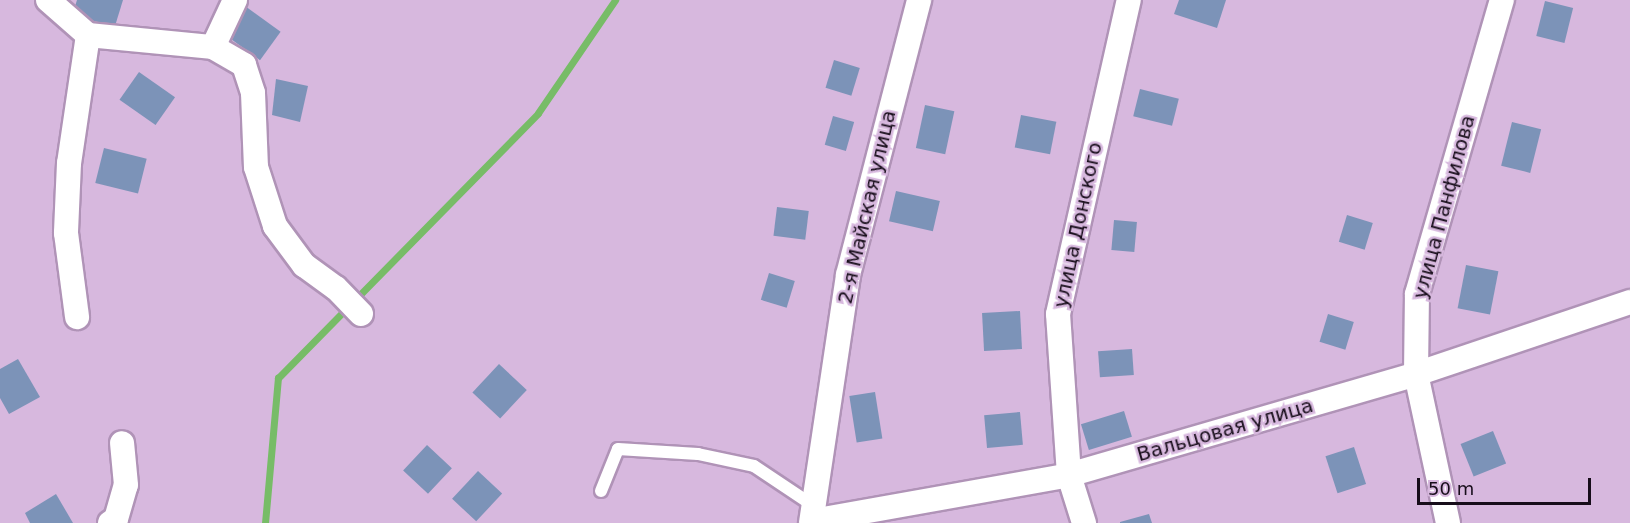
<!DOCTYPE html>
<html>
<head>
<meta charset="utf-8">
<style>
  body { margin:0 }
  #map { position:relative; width:1630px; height:523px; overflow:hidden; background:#d7b8de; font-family:"DejaVu Sans",sans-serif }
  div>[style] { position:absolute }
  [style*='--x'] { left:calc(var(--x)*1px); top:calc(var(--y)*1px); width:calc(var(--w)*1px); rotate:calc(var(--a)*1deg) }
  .stream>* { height:7px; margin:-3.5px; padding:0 3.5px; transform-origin:3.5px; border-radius:3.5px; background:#77bc67 }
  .building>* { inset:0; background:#7c93b8; transform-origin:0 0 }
  .roads { filter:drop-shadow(2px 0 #b093b7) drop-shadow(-2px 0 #b093b7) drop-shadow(0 2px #b093b7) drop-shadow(0 -2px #b093b7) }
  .service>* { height:12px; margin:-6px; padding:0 6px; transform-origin:6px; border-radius:6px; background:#fff }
  .minor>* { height:24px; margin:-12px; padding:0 12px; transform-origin:12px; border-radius:12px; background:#fff }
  span { translate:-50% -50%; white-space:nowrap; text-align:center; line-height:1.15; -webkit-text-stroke:5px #d7b8de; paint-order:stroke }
  .street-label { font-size:20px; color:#170d1a }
  .scale { position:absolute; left:1417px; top:478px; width:174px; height:27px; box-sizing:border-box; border:3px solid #170d1a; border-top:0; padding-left:8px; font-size:18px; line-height:21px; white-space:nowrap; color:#170d1a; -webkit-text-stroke:4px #d7b8de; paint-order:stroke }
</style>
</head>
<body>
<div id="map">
  <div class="stream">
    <div style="--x:265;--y:523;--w:146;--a:-84.9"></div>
    <div style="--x:278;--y:378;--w:371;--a:-45.5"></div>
    <div style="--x:538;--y:113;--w:137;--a:-55.7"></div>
  </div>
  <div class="building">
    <div style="clip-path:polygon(77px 0,123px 0,115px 26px,72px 16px)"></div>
    <div style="clip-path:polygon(1179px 0,1226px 0,1217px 28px,1174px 14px)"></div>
    <div style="left:1545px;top:1px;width:29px;height:36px;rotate:14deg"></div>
    <div style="left:245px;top:6px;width:44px;height:35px;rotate:36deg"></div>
    <div style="left:834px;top:60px;width:27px;height:29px;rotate:17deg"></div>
    <div style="left:139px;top:72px;width:44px;height:34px;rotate:35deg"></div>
    <div style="clip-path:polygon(276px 79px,308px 86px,300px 122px,272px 115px)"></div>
    <div style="left:1140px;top:89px;width:40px;height:28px;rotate:14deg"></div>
    <div style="left:925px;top:105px;width:30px;height:44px;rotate:12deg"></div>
    <div style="left:1021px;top:115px;width:36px;height:33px;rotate:11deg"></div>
    <div style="left:833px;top:116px;width:22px;height:30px;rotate:16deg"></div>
    <div style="left:1512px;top:122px;width:30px;height:45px;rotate:14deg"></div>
    <div style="left:104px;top:148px;width:44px;height:36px;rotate:14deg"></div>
    <div style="left:896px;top:191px;width:45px;height:31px;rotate:13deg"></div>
    <div style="left:777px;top:207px;width:32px;height:29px;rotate:7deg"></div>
    <div style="left:1347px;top:215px;width:27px;height:28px;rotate:17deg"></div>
    <div style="left:1114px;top:220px;width:23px;height:30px;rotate:5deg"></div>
    <div style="left:1466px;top:265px;width:33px;height:44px;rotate:11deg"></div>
    <div style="left:769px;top:273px;width:27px;height:28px;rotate:17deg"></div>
    <div style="left:1020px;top:311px;width:38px;height:38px;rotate:87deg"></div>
    <div style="left:1328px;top:314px;width:27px;height:29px;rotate:17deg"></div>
    <div style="left:1132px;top:349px;width:26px;height:34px;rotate:86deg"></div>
    <div style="clip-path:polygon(18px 359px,40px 397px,9px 414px,0 398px,0 369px)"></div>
    <div style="left:499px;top:364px;width:38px;height:39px;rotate:43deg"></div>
    <div style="left:875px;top:392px;width:47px;height:26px;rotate:81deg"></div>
    <div style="left:1124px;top:411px;width:27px;height:45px;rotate:73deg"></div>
    <div style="left:1020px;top:412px;width:33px;height:36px;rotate:85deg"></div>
    <div style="left:1493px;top:431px;width:35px;height:35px;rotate:68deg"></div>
    <div style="left:427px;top:445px;width:34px;height:35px;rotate:43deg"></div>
    <div style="left:1354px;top:447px;width:39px;height:30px;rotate:72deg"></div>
    <div style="left:478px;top:471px;width:33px;height:38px;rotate:43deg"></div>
    <div style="clip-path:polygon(56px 494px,73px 523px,30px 523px,25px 513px)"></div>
    <div style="clip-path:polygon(1149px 514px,1152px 523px,1120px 523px,1120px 522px)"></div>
  </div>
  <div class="roads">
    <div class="service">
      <div style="--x:601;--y:491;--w:45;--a:-68"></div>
      <div style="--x:618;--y:449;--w:80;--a:3.6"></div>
      <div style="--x:698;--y:454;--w:57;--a:12.1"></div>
      <div style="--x:754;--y:466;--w:72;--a:33.7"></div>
    </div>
    <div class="minor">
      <div style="--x:48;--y:0;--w:53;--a:41.2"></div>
      <div style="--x:88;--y:35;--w:129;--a:98.4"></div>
      <div style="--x:69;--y:163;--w:70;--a:92.5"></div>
      <div style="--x:66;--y:233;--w:85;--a:82.5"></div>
      <div style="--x:88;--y:35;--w:126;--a:5.5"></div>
      <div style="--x:213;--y:47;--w:52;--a:-64.9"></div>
      <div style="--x:213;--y:47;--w:36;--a:30"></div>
      <div style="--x:244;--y:65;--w:29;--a:72"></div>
      <div style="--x:253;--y:93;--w:74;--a:87.7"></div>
      <div style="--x:256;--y:167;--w:62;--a:72.1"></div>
      <div style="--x:275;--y:226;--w:49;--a:53.4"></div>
      <div style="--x:304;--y:265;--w:39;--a:36"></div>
      <div style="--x:336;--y:288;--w:36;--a:46"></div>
      <div style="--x:812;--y:521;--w:261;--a:-10.1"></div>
      <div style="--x:1069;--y:475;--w:361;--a:-16.2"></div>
      <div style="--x:1416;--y:374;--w:226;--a:-18.6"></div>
      <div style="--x:110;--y:523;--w:7;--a:-34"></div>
      <div style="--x:116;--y:519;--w:35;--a:-74"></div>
      <div style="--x:126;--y:485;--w:42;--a:-95.4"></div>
      <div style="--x:811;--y:523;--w:251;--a:-81.5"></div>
      <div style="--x:848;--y:275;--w:284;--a:-75.5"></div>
      <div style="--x:1084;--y:523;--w:50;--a:-107.4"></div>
      <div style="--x:1069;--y:475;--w:161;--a:-93.9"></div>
      <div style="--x:1058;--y:314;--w:322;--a:-77.3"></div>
      <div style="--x:1448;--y:523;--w:152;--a:-102.1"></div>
      <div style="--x:1416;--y:374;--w:80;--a:-89.3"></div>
      <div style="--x:1417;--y:294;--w:306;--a:-73.9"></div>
    </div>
  </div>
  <div class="street-label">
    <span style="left:867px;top:207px;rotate:-77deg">2-я Майская улица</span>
    <span style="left:1444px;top:207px;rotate:-75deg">улица Панфилова</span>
    <span style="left:1078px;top:225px;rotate:-78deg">улица Донского</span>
    <span style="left:1225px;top:430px;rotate:-16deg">Вальцовая улица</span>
  </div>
  <div class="scale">50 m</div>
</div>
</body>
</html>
